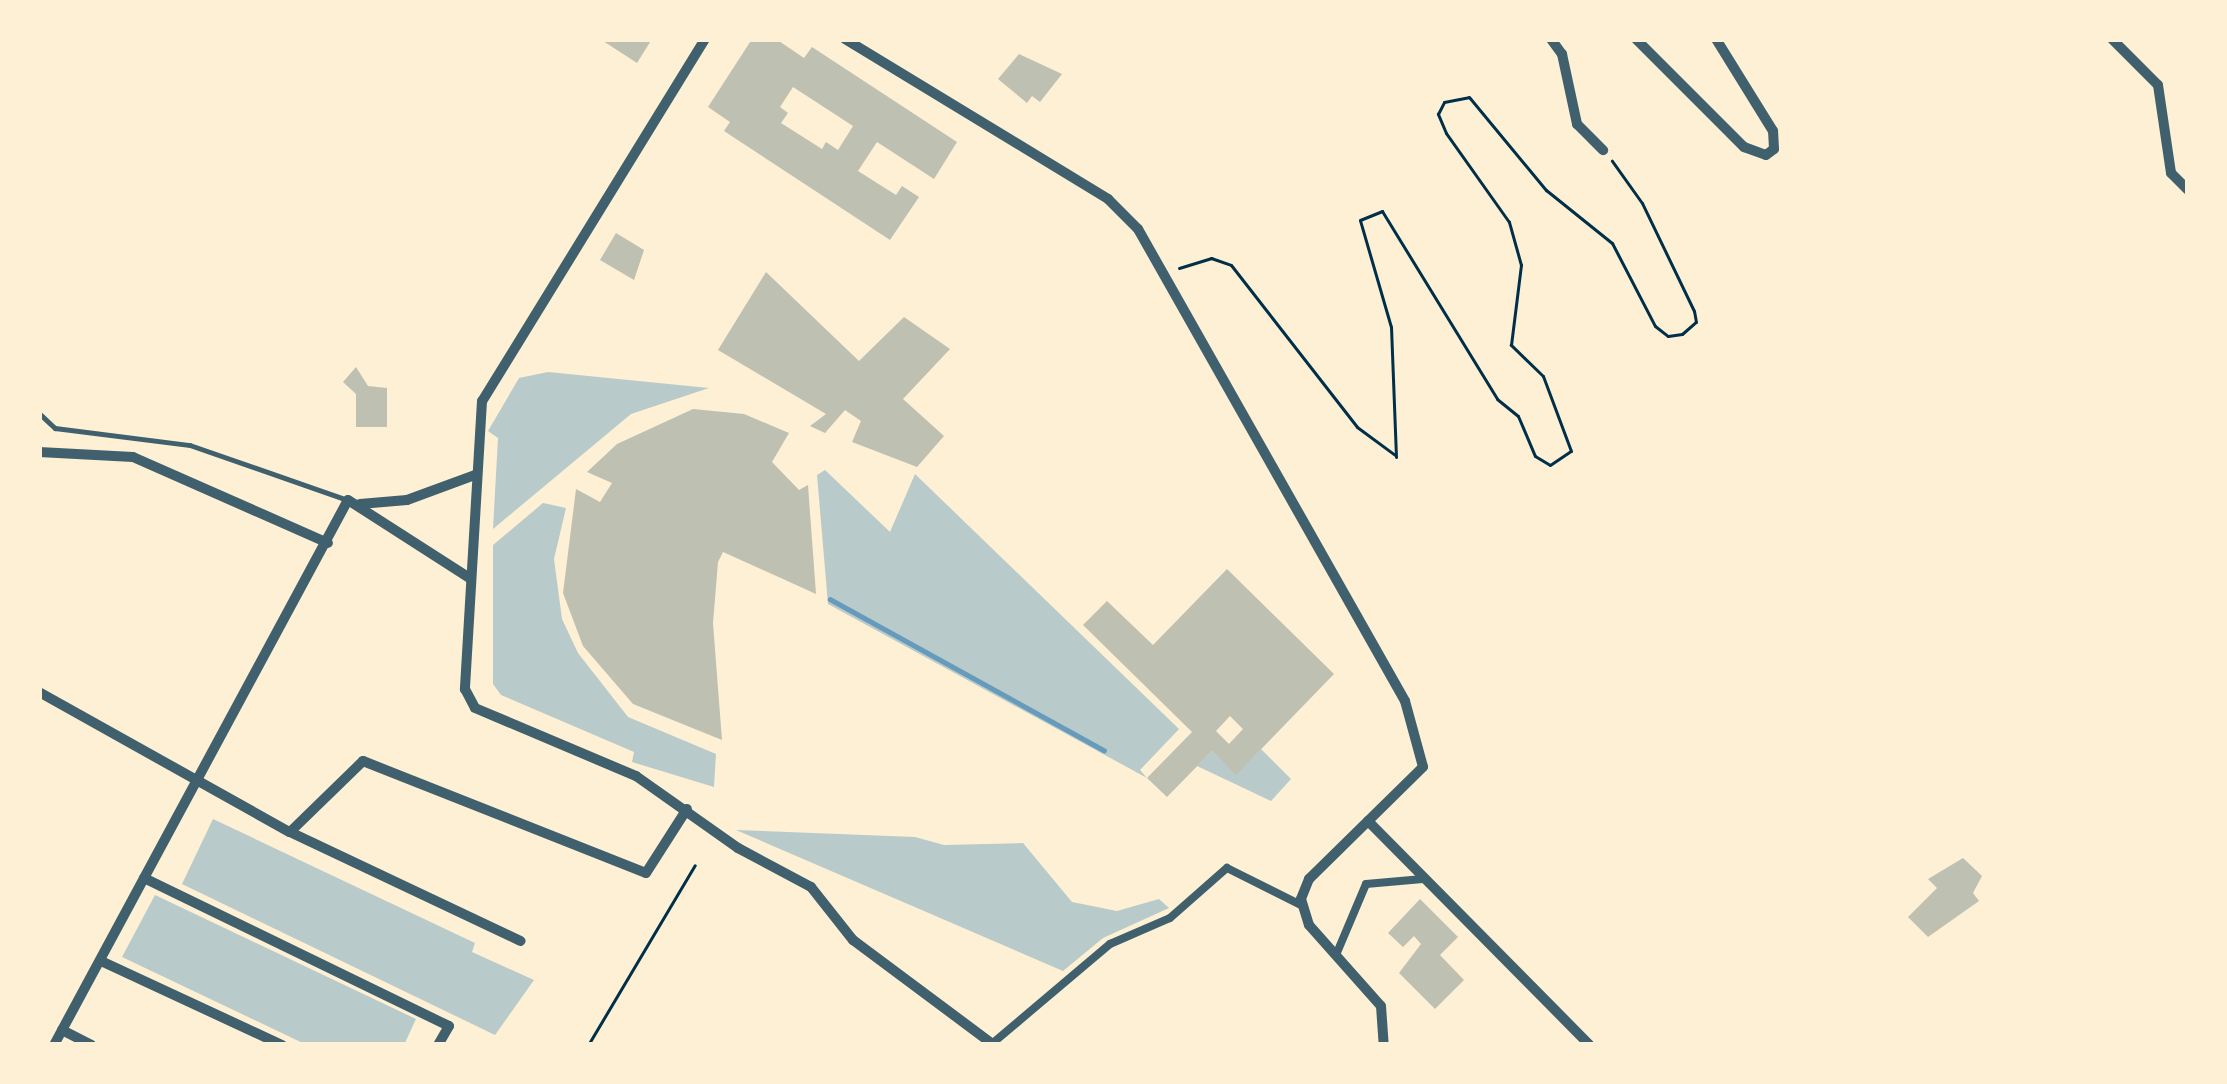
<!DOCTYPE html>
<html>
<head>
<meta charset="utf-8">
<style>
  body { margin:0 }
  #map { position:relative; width:2227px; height:1084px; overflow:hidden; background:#fdf0d5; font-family:"IBM Plex Serif",serif }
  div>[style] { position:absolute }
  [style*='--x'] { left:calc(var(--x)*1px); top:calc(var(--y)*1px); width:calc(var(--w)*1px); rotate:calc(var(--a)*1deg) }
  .green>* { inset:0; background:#b9caca }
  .stream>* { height:4.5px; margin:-2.25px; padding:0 2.25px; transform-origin:2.25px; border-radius:2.25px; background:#669bbc }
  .building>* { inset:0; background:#bec0b2 }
  .path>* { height:3px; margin:-1.5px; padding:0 1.5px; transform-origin:1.5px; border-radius:1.5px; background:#003049 }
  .service>* { height:4.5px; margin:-2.25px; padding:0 2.25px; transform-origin:2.25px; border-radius:2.25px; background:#3f606c }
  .pedestrian>* { height:8px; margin:-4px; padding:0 4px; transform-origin:4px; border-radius:4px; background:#3f606c }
  .minor>* { height:10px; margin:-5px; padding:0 5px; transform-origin:5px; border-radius:5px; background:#3f606c }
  span { translate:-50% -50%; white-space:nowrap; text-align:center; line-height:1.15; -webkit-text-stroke:10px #fdf0d5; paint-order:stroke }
  .frame { position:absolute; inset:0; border:42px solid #fdf0d5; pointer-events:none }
</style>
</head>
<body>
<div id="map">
  <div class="green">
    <div style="clip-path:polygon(548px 372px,709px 388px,631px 414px,493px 529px,498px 438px,488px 431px,519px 378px)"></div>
    <div style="clip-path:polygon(825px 470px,890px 532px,915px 474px,1179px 729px,1140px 770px,1147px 778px,828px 604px,817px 475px)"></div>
    <div style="clip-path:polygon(543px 503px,566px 508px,554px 559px,562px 619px,578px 653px,628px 717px,716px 754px,714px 787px,632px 762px,634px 752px,501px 695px,493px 684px,493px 545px)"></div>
    <div style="clip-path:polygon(1261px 749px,1291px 779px,1271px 801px,1197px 766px,1212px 751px,1236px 774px)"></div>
    <div style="clip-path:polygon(213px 819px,475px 943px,472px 952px,534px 980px,495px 1035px,182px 884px)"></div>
    <div style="clip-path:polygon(736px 830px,915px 837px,944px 845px,1023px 843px,1072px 902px,1117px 911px,1159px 899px,1169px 908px,1103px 938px,1063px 971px)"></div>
    <div style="clip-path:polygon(155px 895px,416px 1019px,404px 1045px,307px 1045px,122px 957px)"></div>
  </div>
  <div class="stream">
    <div style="--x:830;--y:599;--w:313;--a:28.9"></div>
  </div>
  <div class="building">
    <div style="clip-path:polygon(600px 39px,652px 39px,637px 63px)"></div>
    <div style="clip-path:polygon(evenodd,752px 39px,776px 39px,804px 58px,812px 47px,957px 142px,934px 179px,877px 142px,858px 171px,896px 195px,902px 186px,919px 197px,890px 240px,724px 131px,730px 122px,708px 107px,752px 39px,793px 87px,853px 126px,838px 150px,826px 142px,822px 149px,781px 123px,788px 113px,780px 107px,793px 87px)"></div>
    <div style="clip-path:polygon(1019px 54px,1062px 74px,1040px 102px,1032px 96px,1027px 103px,998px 79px)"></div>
    <div style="clip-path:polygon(616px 233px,644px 250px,634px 280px,600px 260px)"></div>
    <div style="clip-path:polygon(766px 272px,859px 361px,904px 317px,950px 349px,903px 399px,944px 436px,917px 467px,852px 442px,861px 421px,845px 410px,825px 433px,810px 426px,826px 414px,718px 350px)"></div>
    <div style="clip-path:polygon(356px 367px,368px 386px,387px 388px,387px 427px,356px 427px,356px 394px,343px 382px)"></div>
    <div style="clip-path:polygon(693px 409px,744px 414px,789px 433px,772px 462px,799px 490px,808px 485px,816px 594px,723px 552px,718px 562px,713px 623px,722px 740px,633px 704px,583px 646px,563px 593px,576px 489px,600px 502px,612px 483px,587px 472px,617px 444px)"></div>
    <div style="clip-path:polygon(evenodd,1227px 569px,1334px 674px,1236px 775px,1212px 751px,1167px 797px,1147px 778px,1192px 732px,1083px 625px,1107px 601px,1153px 645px,1227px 569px,1230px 716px,1243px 729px,1229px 744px,1216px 731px,1230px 716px)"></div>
    <div style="clip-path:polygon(1963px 858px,1982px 876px,1973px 893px,1979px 901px,1928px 937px,1908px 917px,1937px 888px,1928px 879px)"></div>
    <div style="clip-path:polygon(1420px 899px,1458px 937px,1440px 955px,1464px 980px,1435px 1009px,1399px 973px,1421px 944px,1414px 936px,1403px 947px,1388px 933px)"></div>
  </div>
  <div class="path">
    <div style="--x:1179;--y:268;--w:34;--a:-17"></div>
    <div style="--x:1211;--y:258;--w:21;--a:19"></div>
    <div style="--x:1231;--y:265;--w:205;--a:52.1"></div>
    <div style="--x:1357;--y:427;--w:47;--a:36.4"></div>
    <div style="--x:1396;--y:457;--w:130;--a:-92.2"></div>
    <div style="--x:1391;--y:327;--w:111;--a:-106.2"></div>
    <div style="--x:1360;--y:220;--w:24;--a:-22"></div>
    <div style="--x:1382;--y:211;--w:220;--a:58.5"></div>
    <div style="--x:1497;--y:399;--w:27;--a:39"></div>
    <div style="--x:1518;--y:416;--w:43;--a:67"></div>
    <div style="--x:1535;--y:456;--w:17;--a:31"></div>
    <div style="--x:1550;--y:465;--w:25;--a:-34"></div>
    <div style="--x:1571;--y:451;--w:80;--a:-110.5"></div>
    <div style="--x:1543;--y:376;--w:45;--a:-135.9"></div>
    <div style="--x:1511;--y:345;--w:81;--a:-82.9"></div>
    <div style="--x:1521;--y:265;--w:45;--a:-105.6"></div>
    <div style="--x:1509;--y:222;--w:109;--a:-125.3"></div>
    <div style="--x:1446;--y:133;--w:21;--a:-113"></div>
    <div style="--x:1438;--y:114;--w:13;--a:-63"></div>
    <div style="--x:1444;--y:102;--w:25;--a:-11"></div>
    <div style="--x:1469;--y:97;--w:121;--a:50.4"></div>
    <div style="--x:1546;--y:190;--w:85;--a:38.8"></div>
    <div style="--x:1612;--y:243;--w:93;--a:62.6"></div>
    <div style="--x:1655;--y:326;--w:16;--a:38"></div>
    <div style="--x:1668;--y:336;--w:14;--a:-8"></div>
    <div style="--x:1682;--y:334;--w:18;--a:-41"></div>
    <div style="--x:1696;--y:322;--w:11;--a:-100"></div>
    <div style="--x:1694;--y:311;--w:120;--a:-115.7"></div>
    <div style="--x:1642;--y:203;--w:52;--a:-125.5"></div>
    <div style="--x:588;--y:1045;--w:209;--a:-59.3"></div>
  </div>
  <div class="service">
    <div style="--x:39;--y:413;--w:22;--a:43"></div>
    <div style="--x:55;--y:428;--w:136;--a:7.2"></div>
    <div style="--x:190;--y:445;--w:167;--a:19.2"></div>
  </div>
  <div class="pedestrian">
    <div style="--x:1336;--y:955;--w:77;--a:-67.1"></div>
    <div style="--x:1366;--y:884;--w:57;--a:-5"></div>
    <div style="--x:994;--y:1042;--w:152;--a:-40.2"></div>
    <div style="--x:1110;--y:944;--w:65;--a:-23.4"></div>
    <div style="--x:1170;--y:918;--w:76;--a:-41.3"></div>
    <div style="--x:1227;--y:868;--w:83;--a:26.6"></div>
  </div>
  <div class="minor">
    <div style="--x:705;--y:39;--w:425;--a:121.6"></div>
    <div style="--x:482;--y:401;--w:289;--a:93.4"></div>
    <div style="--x:465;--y:689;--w:21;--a:62"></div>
    <div style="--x:475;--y:708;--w:175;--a:22.9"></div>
    <div style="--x:636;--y:776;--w:125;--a:35.2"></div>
    <div style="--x:738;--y:848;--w:83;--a:28.1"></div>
    <div style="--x:811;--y:887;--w:68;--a:51.6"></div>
    <div style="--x:853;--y:940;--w:176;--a:36.7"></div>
    <div style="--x:845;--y:39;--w:308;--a:31.3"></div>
    <div style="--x:1108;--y:199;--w:42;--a:45"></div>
    <div style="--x:1138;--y:229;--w:542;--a:60.5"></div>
    <div style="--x:1405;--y:701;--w:68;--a:74.7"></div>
    <div style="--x:1423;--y:767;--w:160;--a:135.5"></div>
    <div style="--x:1309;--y:879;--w:22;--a:112"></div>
    <div style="--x:1301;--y:899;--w:27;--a:73"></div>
    <div style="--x:1309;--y:925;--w:108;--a:48.4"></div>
    <div style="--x:1381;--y:1006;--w:39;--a:86"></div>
    <div style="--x:1551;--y:39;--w:19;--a:54"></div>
    <div style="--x:1562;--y:54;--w:72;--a:77.9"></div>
    <div style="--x:1577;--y:124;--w:37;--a:45"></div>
    <div style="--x:1636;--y:39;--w:153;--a:45"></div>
    <div style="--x:1744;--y:147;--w:23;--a:20"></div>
    <div style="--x:1766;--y:155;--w:10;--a:-37"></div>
    <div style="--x:1774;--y:149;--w:18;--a:-93"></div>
    <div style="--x:1773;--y:131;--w:108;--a:-121.8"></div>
    <div style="--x:2112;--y:39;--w:65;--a:45"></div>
    <div style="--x:2158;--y:85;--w:89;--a:81.6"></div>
    <div style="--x:2171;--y:173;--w:24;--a:45"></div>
    <div style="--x:39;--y:452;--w:94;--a:3"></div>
    <div style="--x:133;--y:457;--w:213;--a:23.8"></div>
    <div style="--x:360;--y:504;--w:47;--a:-4.9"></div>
    <div style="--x:407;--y:500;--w:72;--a:-20.2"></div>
    <div style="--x:39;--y:692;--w:287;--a:29.2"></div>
    <div style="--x:290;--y:832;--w:255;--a:25.3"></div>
    <div style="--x:1368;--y:821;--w:315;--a:45.3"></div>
    <div style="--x:290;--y:832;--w:102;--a:-44.2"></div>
    <div style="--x:363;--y:761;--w:304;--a:21.6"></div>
    <div style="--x:646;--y:873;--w:76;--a:-57.4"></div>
    <div style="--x:144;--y:878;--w:339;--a:25.9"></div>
    <div style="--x:449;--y:1026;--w:22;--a:120"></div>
    <div style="--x:101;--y:961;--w:200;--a:24.9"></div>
    <div style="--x:62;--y:1030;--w:33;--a:27"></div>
    <div style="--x:54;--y:1045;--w:619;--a:-61.66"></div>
    <div style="--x:348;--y:500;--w:143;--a:32.7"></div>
  </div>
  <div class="frame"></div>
</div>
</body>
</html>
